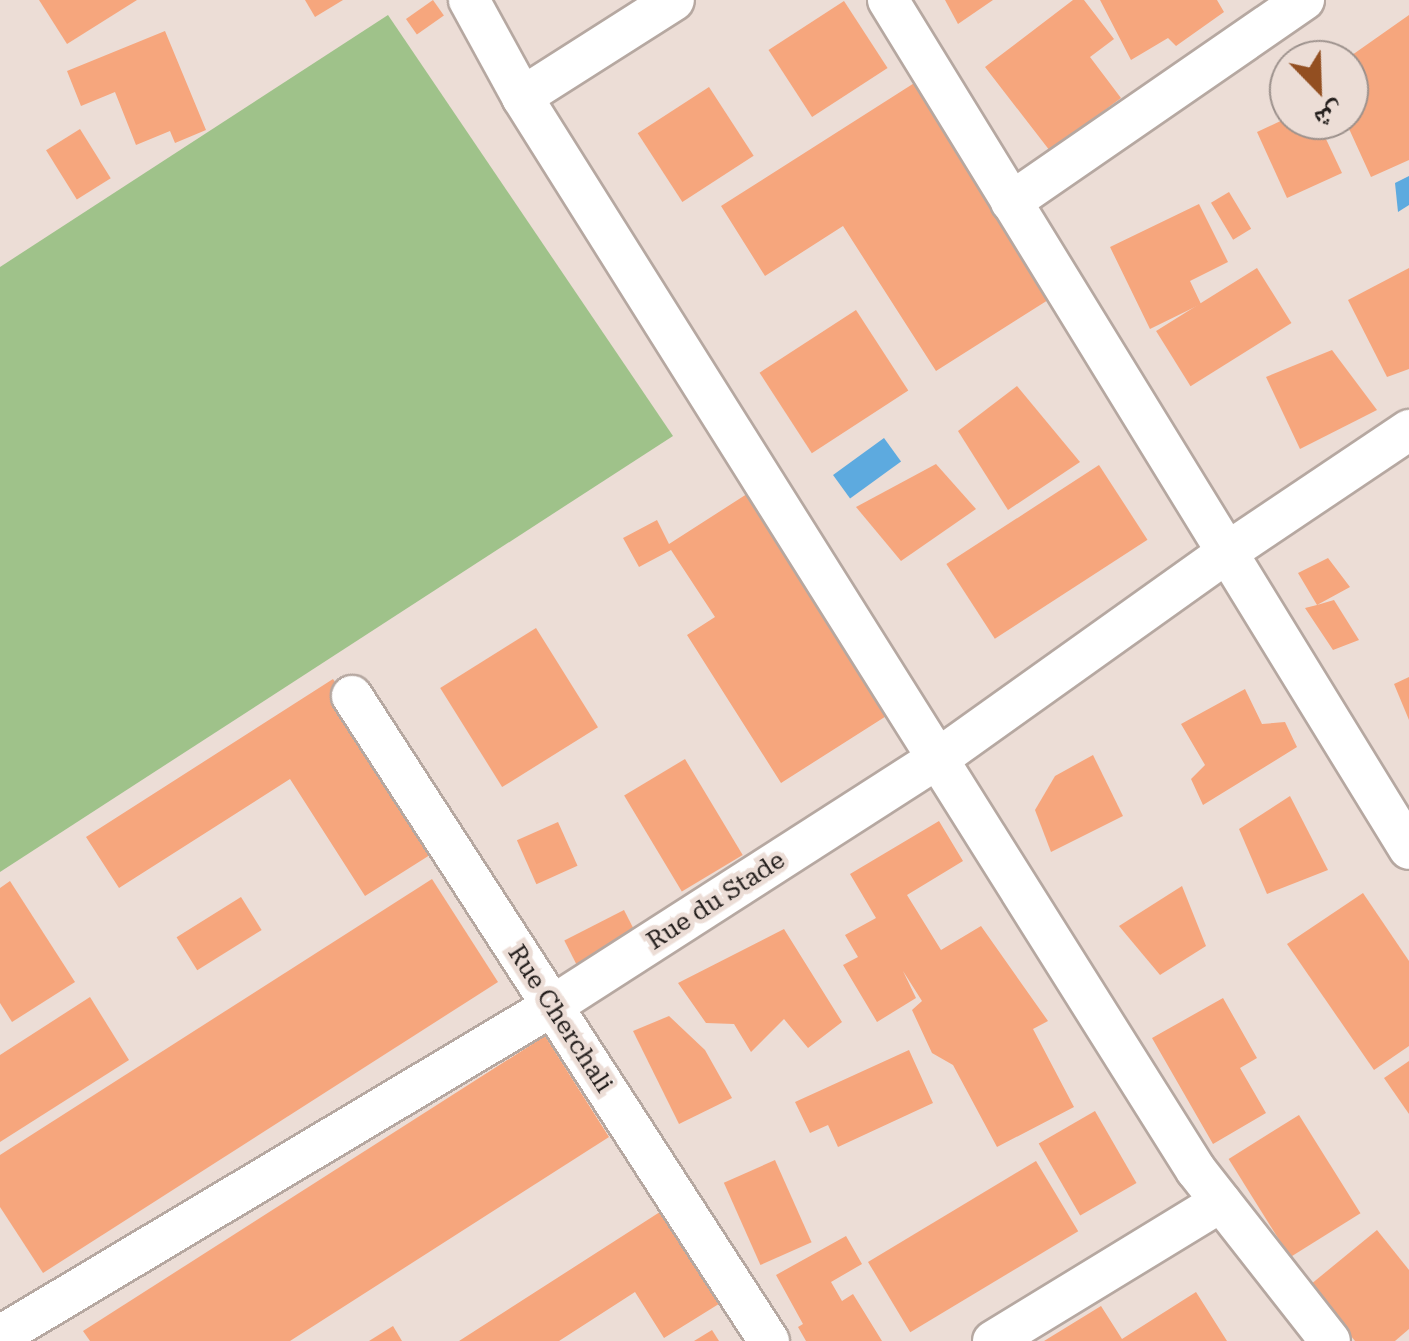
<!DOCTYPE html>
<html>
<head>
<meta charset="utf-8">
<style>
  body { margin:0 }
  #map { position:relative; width:1409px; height:1341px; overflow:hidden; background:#ecddd6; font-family:"Roboto Serif","Noto Naskh Arabic",serif }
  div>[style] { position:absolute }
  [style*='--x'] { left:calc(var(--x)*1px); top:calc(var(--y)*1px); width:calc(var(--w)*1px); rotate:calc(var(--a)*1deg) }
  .green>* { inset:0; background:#9fc28a }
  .water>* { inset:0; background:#5daadf; transform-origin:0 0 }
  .building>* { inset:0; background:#f6a67d; transform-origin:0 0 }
  .roads { filter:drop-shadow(2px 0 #b6a8a1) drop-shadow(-2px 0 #b6a8a1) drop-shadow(0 2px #b6a8a1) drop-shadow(0 -2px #b6a8a1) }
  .street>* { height:40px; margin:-20px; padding:0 20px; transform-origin:20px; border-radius:20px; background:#fff }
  span { translate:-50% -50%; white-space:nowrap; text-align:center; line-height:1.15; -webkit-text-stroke:9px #ecddd6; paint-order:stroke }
  .street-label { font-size:25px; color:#231e1c }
  .north { position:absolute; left:1269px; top:40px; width:100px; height:100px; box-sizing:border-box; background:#ecddd6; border:2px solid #9c918c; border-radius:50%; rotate:157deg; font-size:28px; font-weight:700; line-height:40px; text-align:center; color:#231e1c }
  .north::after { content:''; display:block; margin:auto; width:35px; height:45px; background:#934f21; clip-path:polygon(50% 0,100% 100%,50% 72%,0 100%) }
</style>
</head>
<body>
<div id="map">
  <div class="green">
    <div style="clip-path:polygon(388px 15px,673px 436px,0 872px,0 267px)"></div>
  </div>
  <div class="water">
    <div style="clip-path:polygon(1409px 176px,1409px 205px,1398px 212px,1395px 183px)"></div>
    <div style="left:884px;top:438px;width:29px;height:63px;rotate:54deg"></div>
  </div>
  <div class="building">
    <div style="clip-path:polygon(39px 0,137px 0,67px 44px)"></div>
    <div style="clip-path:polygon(305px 0,343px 0,315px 17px)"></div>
    <div style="left:433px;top:0;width:19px;height:33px;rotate:55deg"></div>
    <div style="clip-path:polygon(945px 0,993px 0,958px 24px)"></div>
    <div style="clip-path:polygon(1073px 0,1084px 0,1114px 39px,1090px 57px,1121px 98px,1050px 151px,985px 67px)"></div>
    <div style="clip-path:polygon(1100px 0,1217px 0,1224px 12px,1176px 46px,1168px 38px,1131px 60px)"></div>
    <div style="left:844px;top:1px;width:80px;height:90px;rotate:57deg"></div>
    <div style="clip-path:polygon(1409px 15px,1409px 160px,1371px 177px,1345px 120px,1349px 120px,1349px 60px,1345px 60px)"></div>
    <div style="clip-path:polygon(165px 31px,206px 130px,175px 143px,170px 131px,136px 145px,115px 92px,81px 106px,67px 71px)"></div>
    <div style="clip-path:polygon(919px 80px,1056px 295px,936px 371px,843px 226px,765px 276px,721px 206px)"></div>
    <div style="left:709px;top:87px;width:82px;height:85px;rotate:57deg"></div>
    <div style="clip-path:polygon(1289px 117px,1317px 120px,1342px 173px,1287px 198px,1257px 132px)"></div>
    <div style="left:80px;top:129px;width:58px;height:40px;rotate:58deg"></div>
    <div style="left:1229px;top:192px;width:43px;height:21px;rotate:59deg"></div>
    <div style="clip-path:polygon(1199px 204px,1228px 262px,1190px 281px,1201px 304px,1150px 329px,1110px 247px)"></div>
    <div style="left:1257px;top:268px;width:65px;height:119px;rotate:58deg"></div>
    <div style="clip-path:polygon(1409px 268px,1409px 369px,1387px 377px,1348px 300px)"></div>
    <div style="left:856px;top:310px;width:96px;height:115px;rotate:57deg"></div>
    <div style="clip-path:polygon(1332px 350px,1377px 410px,1300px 449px,1266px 377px)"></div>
    <div style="clip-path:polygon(1017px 386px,1080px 462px,1008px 510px,958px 431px)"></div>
    <div style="clip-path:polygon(936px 464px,976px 509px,901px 561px,856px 507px)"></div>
    <div style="left:1099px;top:465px;width:89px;height:182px;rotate:57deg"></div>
    <div style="clip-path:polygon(750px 492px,891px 713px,781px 783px,687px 635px,715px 617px,671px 550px,639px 567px,623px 538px,657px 520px,669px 544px)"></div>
    <div style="clip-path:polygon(1328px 558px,1350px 587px,1317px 605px,1334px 600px,1359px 640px,1333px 650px,1305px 608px,1317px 605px,1298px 573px)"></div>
    <div style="left:536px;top:628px;width:117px;height:113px;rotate:58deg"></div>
    <div style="clip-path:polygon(1409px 677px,1409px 720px,1394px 684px)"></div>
    <div style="clip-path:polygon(333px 679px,441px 848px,365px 896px,290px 779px,119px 888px,86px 837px)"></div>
    <div style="clip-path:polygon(1245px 689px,1262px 724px,1285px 722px,1297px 747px,1203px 805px,1191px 779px,1205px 765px,1181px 724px)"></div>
    <div style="clip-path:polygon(1093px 755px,1123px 816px,1051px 852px,1035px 810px,1055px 776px)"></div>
    <div style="left:685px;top:759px;width:112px;height:71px;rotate:59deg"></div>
    <div style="clip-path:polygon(1290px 796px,1328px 870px,1267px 894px,1239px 829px)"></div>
    <div style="clip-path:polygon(939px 821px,963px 861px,907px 895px,941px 950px,981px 926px,1048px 1021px,1033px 1029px,1074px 1107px,997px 1147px,953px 1065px,932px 1053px,912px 1010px,922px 1001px,903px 971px,916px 998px,877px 1022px,843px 965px,858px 957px,845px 935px,876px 918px,850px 874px)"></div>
    <div style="left:558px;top:822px;width:48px;height:45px;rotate:66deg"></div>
    <div style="clip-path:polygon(432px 879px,498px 982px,43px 1273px,0 1207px,0 1155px)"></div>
    <div style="clip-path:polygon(10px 881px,75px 982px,12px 1022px,0 1003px,0 888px)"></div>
    <div style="clip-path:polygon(1182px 886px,1206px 946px,1160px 975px,1119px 926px)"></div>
    <div style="clip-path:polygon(1363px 893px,1409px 961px,1409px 1046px,1374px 1070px,1287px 944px)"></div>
    <div style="left:241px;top:897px;width:39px;height:76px;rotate:58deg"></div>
    <div style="left:624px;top:910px;width:34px;height:67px;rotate:63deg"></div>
    <div style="clip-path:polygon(784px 929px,842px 1022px,808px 1048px,784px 1019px,751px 1052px,734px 1024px,706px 1023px,678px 983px)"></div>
    <div style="clip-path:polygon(90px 997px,129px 1060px,0 1142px,0 1055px)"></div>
    <div style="clip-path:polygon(1223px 998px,1257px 1058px,1240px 1068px,1266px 1113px,1213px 1144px,1152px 1038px)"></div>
    <div style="clip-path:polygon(669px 1016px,705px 1050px,732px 1098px,679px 1124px,633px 1031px)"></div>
    <div style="clip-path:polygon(545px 1036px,609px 1137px,290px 1341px,90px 1341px,83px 1331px)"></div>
    <div style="clip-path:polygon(909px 1050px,933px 1103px,838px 1147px,828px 1125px,810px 1133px,795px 1102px)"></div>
    <div style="clip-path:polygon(1409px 1061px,1409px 1114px,1384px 1078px)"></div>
    <div style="left:1095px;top:1111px;width:83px;height:65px;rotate:60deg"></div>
    <div style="left:1299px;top:1115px;width:116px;height:83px;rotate:58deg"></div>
    <div style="left:775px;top:1160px;width:90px;height:56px;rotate:66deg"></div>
    <div style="left:1036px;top:1161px;width:82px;height:196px;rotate:59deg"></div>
    <div style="clip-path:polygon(663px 1210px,722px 1302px,664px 1338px,635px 1292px,559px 1341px,459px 1341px)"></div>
    <div style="clip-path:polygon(1377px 1230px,1409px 1270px,1409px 1329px,1395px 1341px,1355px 1341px,1310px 1285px)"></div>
    <div style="clip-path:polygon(846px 1236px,862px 1264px,831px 1282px,842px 1301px,853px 1294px,882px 1341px,806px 1341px,798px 1327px,803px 1324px,776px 1275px)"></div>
    <div style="clip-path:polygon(1196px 1292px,1227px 1341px,1044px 1341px,1101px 1306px,1122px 1339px)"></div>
    <div style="clip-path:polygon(393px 1326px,402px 1341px,369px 1341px)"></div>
    <div style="clip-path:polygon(712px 1330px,719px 1341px,694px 1341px)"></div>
  </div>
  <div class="roads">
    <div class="street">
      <div style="--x:469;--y:0;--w:111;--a:61.3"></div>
      <div style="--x:522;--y:97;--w:1267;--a:57.87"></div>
      <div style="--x:1196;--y:1170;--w:217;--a:51.9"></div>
      <div style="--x:888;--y:0;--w:996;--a:58.46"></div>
      <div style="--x:522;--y:97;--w:180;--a:-32.5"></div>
      <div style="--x:1011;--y:202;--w:356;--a:-34.6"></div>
      <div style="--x:352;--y:696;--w:768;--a:57.12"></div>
      <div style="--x:0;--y:1336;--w:643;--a:-30.87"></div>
      <div style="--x:552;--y:1006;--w:460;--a:-32.7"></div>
      <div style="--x:939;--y:758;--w:356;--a:-35.5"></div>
      <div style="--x:1229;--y:551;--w:217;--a:-33.9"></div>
      <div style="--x:993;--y:1341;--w:267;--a:-31.4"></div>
    </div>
  </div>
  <div class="street-label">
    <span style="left:716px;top:901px;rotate:-33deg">Rue du Stade</span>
    <span style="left:560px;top:1019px;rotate:57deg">Rue Cherchali</span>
  </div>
  <div class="north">ش</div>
</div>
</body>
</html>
